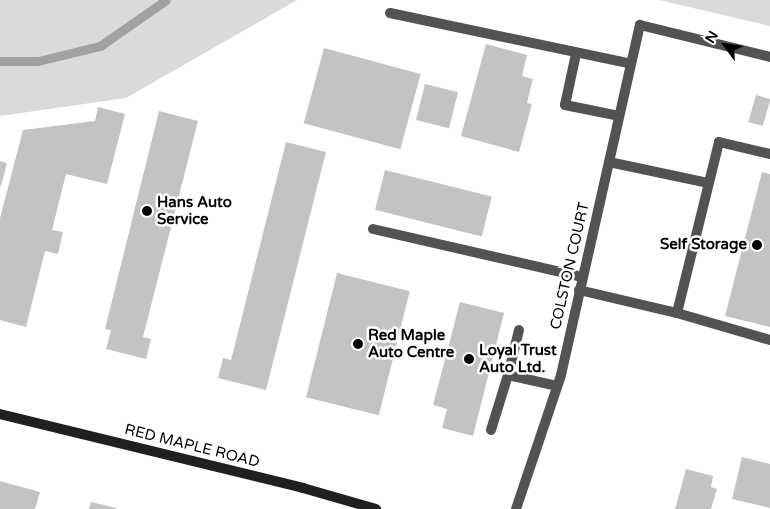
<!DOCTYPE html>
<html>
<head>
<meta charset="utf-8">
<style>
  body { margin:0 }
  #map { position:relative; width:770px; height:509px; overflow:hidden; background:#fff; font-family:"Varela Round",sans-serif }
  div>[style] { position:absolute }
  [style*='--x'] { left:calc(var(--x)*1px); top:calc(var(--y)*1px); width:calc(var(--w)*1px); rotate:calc(var(--a)*1deg) }
  .green>* { inset:0; background:#dadada }
  .stream>* { height:9px; margin:-4.5px; padding:0 4.5px; transform-origin:4.5px; border-radius:4.5px; background:#a1a1a1 }
  .building>* { inset:0; background:#c3c3c3; transform-origin:0 0 }
  .lane>* { height:10px; margin:-5px; padding:0 5px; transform-origin:5px; border-radius:5px; background:#535353 }
  .street>* { height:10px; margin:-5px; padding:0 5px; transform-origin:5px; border-radius:5px; background:#535353 }
  .secondary>* { height:10px; margin:-5px; padding:0 5px; transform-origin:5px; border-radius:5px; background:#202020 }
  .dots>* { width:14px; height:14px; translate:-50% -50%; box-sizing:border-box; border:2px solid #fff; border-radius:50% }
  span { translate:-50% -50%; white-space:nowrap; text-align:center; line-height:1.15; -webkit-text-stroke:5px #fff; paint-order:stroke }
  .poi-label { font-size:15px; color:#000; font-weight:700 }
  .left { translate:0 -50%; text-align:left }
  .right { translate:-100% -50%; text-align:right }
  .street-label { font-size:15px; color:#000 }
  .north { position:absolute; left:700px; top:20px; width:50px; height:50px; -webkit-text-stroke:4px #fff; paint-order:stroke; rotate:301deg; font-size:14px; font-weight:700; line-height:20px; text-align:center; color:#000 }
  .north::after { content:''; display:block; margin:auto; width:18px; height:22px; background:#000; clip-path:polygon(50% 0,100% 100%,50% 72%,0 100%) }
</style>
</head>
<body>
<div id="map">
  <div class="green">
    <div style="clip-path:polygon(0 0,297px 0,126px 98px,0 116px)"></div>
    <div style="clip-path:polygon(659px 0,770px 0,770px 26px)"></div>
  </div>
  <div class="stream">
    <div style="--x:0;--y:61;--w:38;--a:0"></div>
    <div style="--x:38;--y:61;--w:64;--a:-13.6"></div>
    <div style="--x:100;--y:46;--w:80;--a:-34.9"></div>
  </div>
  <div class="building">
    <div style="clip-path:polygon(486px 44px,527px 55px,522px 76px,533px 79px,527px 103px,532px 104px,519px 152px,461px 136px)"></div>
    <div style="left:324px;top:48px;width:100px;height:78px;rotate:15deg"></div>
    <div style="left:425px;top:84px;width:34px;height:37px;rotate:14deg"></div>
    <div style="left:756px;top:95px;width:15px;height:28px;rotate:16deg"></div>
    <div style="clip-path:polygon(98px 107px,125px 114px,107px 184px,66px 174px,52px 230px,63px 232px,58px 254px,45px 251px,26px 327px,0 320px,0 218px,23px 130px,95px 121px)"></div>
    <div style="clip-path:polygon(159px 111px,198px 121px,143px 337px,151px 339px,146px 359px,106px 349px,111px 330px,105px 329px)"></div>
    <div style="clip-path:polygon(286px 142px,326px 152px,266px 390px,218px 378px,223px 358px,231px 360px)"></div>
    <div style="clip-path:polygon(0 161px,7px 163px,1px 186px,0 186px)"></div>
    <div style="left:385px;top:170px;width:110px;height:41px;rotate:14deg"></div>
    <div style="clip-path:polygon(762px 172px,770px 174px,770px 327px,725px 316px)"></div>
    <div style="left:337px;top:273px;width:75px;height:128px;rotate:14deg"></div>
    <div style="clip-path:polygon(460px 302px,504px 313px,473px 436px,442px 428px,447px 409px,433px 405px)"></div>
    <div style="clip-path:polygon(742px 457px,770px 464px,770px 508px,732px 499px)"></div>
    <div style="clip-path:polygon(686px 469px,713px 476px,711px 487px,717px 489px,711px 509px,675px 509px)"></div>
    <div style="clip-path:polygon(0 481px,40px 492px,35px 509px,0 509px)"></div>
    <div style="clip-path:polygon(91px 502px,116px 508px,116px 509px,89px 509px)"></div>
  </div>
  <div class="lane">
    <div style="--x:390;--y:13;--w:246;--a:11.9"></div>
    <div style="--x:640;--y:25;--w:134;--a:13.8"></div>
    <div style="--x:576;--y:54;--w:52;--a:102.2"></div>
    <div style="--x:565;--y:105;--w:55;--a:11.5"></div>
    <div style="--x:609;--y:162;--w:102;--a:11.9"></div>
    <div style="--x:373;--y:229;--w:214;--a:12.9"></div>
    <div style="--x:579;--y:290;--w:101;--a:13.2"></div>
    <div style="--x:677;--y:313;--w:176;--a:-76.2"></div>
    <div style="--x:719;--y:142;--w:52;--a:13.2"></div>
    <div style="--x:677;--y:313;--w:97;--a:16.2"></div>
    <div style="--x:519;--y:330;--w:46;--a:103.7"></div>
    <div style="--x:508;--y:375;--w:50;--a:12.7"></div>
    <div style="--x:491;--y:430;--w:58;--a:-72.8"></div>
  </div>
  <div class="street">
    <div style="--x:516;--y:509;--w:141;--a:-71.4"></div>
    <div style="--x:561;--y:375;--w:359;--a:-77.3"></div>
  </div>
  <div class="secondary">
    <div style="--x:0;--y:414;--w:312;--a:13.7"></div>
    <div style="--x:303;--y:488;--w:76;--a:16"></div>
  </div>
  <div class="dots">
    <div style="left:147px;top:211px;background:#000"></div>
    <div style="left:757px;top:245px;background:#000"></div>
    <div style="left:358px;top:344px;background:#000"></div>
    <div style="left:469px;top:359px;background:#000"></div>
  </div>
  <div class="poi-label">
    <span class="left" style="left:157px;top:211px">Hans Auto<br>Service</span>
    <span class="right" style="left:747px;top:245px">Self Storage</span>
    <span class="left" style="left:368px;top:344px">Red Maple<br>Auto Centre</span>
    <span class="left" style="left:479px;top:359px">Loyal Trust<br>Auto Ltd.</span>
  </div>
  <div class="street-label">
    <span style="left:570px;top:266px;rotate:-77deg">COLSTON COURT</span>
    <span style="left:192px;top:446px;rotate:14deg">RED MAPLE ROAD</span>
  </div>
  <div class="north">N</div>
</div>
</body>
</html>
